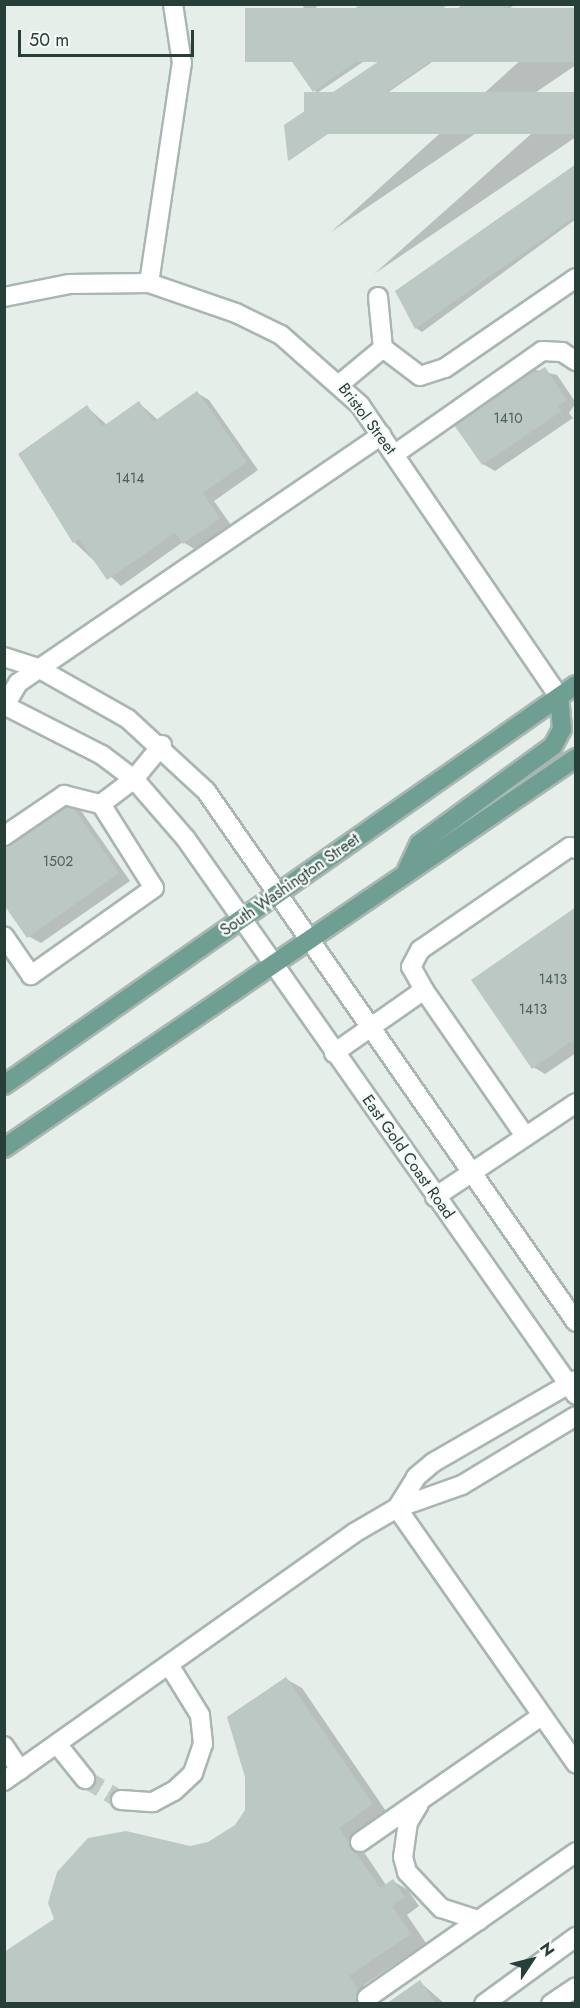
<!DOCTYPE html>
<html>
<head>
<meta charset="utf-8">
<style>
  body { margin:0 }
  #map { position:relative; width:580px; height:2008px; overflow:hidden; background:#e6eeea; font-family:Jost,sans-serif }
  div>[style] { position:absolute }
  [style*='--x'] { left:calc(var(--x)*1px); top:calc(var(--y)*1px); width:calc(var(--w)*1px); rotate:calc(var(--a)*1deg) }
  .shadow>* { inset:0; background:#0003 }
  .building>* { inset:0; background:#bbc8c3; transform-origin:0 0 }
  .minor-tunnel>* { height:18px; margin-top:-9px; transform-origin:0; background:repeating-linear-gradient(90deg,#c0cbc6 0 18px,transparent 0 27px) }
  .roads { filter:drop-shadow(2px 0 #a9b6b1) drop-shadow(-2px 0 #a9b6b1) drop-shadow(0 2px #a9b6b1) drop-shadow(0 -2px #a9b6b1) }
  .minor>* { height:18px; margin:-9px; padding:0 9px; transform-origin:9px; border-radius:9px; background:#fff }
  .major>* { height:18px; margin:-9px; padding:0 9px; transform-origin:9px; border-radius:9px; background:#6e9f92 }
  span { translate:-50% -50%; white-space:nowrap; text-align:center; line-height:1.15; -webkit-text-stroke:4.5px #f7faf8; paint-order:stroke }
  .number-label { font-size:14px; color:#4b615b }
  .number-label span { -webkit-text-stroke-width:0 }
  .street-label { font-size:16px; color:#263f38 }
  .frame { position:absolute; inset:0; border:6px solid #263f38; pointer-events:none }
  .north { position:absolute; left:502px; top:1930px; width:60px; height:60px; -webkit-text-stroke:4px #f7faf8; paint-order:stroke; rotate:55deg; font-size:16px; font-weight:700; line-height:24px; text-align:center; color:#263f38 }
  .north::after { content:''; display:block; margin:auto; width:21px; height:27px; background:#263f38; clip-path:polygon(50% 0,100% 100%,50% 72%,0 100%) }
  .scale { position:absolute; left:18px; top:30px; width:176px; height:27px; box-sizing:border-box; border:3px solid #263f38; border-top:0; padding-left:8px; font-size:18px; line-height:21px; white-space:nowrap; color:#263f38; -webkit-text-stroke:4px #f7faf8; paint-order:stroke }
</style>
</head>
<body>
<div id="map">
  <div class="shadow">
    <div style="clip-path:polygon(301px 4px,321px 4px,308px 13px)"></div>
    <div style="clip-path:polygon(363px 4px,449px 4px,317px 93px,290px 56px)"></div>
    <div style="clip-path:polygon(467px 4px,516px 4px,290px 160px,286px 125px)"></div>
    <div style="clip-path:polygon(576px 10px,576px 65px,331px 232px)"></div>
    <div style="clip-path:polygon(576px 94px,576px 137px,374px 274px)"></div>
    <div style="clip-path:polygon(576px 166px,576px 219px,422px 332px,416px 328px)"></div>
    <div style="clip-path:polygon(532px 369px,557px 375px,576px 403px,569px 413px,573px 418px,495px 471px,483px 464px)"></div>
    <div style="clip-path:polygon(197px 393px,209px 400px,258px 470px,214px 501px,231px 525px,196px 550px,183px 542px,121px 586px,74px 542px,87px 407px,107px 425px,139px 403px,158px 420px)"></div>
    <div style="clip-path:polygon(70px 805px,82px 812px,130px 881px,41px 943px,28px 936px)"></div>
    <div style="clip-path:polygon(576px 909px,576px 1053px,545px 1074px,533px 1067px)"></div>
    <div style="clip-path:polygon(286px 1679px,302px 1688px,388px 1814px,354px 1837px,386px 1885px,393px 1881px,408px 1890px,419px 1906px,407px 1915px,426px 1943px,364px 1985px,376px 2004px,4px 2004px,190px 1847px,209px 1844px,236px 1826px,247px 1811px)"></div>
    <div style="clip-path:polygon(420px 1982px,445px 2004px,388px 2004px)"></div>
  </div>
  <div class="building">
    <div style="clip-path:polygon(361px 4px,448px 4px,427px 20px,423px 15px,313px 92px,288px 56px)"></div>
    <div style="clip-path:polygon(464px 4px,512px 4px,288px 161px,284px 125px)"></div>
    <div style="left:576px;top:8px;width:54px;height:331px;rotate:90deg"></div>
    <div style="left:576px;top:92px;width:42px;height:272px;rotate:90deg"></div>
    <div style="clip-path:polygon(576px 164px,576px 216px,415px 329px,395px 291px)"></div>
    <div style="clip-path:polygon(545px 367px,567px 400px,558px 406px,562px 411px,482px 465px,454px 425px,532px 368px,535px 373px)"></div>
    <div style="clip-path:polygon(197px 391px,247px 462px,203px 493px,220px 518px,183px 544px,175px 533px,107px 580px,79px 539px,73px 543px,18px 454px,87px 405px,102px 427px,139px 401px,153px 422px)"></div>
    <div style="clip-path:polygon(70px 803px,119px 873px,27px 938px,4px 905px,4px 849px)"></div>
    <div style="clip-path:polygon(576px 907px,576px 1038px,532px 1069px,471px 980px)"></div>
    <div style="clip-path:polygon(286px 1677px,373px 1804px,339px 1828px,380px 1888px,393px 1879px,405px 1897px,392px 1906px,411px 1934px,349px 1976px,367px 2004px,4px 2004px,4px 1952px,54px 1919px,48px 1903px,57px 1872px,88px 1838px,126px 1831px,190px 1846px,208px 1842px,235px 1825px,245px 1810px,245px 1777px,227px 1717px)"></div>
    <div style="clip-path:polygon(420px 1980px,436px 2004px,386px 2004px)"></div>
  </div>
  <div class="minor-tunnel">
    <div style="--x:85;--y:1779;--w:42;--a:30.3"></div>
  </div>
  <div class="roads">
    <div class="minor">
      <div style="--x:149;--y:283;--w:222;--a:-81.5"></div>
      <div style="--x:182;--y:63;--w:60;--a:-98.7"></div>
      <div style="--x:4;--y:297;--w:66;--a:-11.3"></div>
      <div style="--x:69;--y:284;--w:80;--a:-0.7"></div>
      <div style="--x:149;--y:283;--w:92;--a:19"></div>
      <div style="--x:236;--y:313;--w:50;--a:26.1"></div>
      <div style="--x:281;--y:335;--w:106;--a:41.5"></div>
      <div style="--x:360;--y:405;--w:353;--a:55.7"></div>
      <div style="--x:378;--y:297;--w:51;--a:84.4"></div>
      <div style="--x:383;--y:348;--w:46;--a:37.1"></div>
      <div style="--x:420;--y:376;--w:26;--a:-18"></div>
      <div style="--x:445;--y:368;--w:159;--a:-34.5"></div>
      <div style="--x:341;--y:383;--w:55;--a:-39.8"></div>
      <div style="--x:395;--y:454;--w:179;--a:-35"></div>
      <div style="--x:542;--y:351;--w:20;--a:3"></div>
      <div style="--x:562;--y:352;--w:17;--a:33"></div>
      <div style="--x:4;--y:657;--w:36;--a:18"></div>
      <div style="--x:38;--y:668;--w:103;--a:29.5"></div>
      <div style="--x:128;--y:719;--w:106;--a:42.7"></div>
      <div style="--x:206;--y:791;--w:647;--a:55.13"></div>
      <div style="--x:4;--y:705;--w:110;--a:27"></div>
      <div style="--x:102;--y:755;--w:40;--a:37"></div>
      <div style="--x:134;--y:779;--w:79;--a:49.1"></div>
      <div style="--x:186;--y:839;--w:679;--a:54.95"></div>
      <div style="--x:5;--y:705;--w:26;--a:-59"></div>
      <div style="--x:18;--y:683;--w:440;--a:-34.3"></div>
      <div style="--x:101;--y:804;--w:41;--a:-37.1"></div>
      <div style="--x:134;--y:779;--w:44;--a:-50.5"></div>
      <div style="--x:4;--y:836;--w:73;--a:-34.3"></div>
      <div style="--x:64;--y:795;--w:38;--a:14"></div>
      <div style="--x:101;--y:804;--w:99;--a:57.8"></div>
      <div style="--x:154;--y:888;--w:151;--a:144.7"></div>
      <div style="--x:31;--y:975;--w:47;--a:-124.7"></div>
      <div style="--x:424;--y:990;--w:178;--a:55.3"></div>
      <div style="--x:334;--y:1053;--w:110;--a:-35"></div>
      <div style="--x:424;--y:990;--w:26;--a:-119"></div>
      <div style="--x:411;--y:967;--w:19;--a:-62"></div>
      <div style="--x:420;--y:950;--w:182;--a:-34.5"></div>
      <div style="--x:570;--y:847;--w:6;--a:18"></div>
      <div style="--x:435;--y:1197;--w:169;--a:-33.7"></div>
      <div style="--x:397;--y:1508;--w:312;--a:55"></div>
      <div style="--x:397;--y:1508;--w:36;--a:-58"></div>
      <div style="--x:416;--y:1477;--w:23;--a:-40"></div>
      <div style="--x:434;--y:1462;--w:164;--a:-30"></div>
      <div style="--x:57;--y:1744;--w:45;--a:51.3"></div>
      <div style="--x:4;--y:1746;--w:29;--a:56"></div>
      <div style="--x:4;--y:1781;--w:429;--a:-35.3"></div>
      <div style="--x:354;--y:1533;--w:50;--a:-30.2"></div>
      <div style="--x:397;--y:1508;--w:69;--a:-19.5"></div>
      <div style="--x:462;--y:1485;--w:133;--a:-31.2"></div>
      <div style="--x:121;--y:1800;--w:32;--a:4"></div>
      <div style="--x:153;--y:1802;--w:24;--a:-28"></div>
      <div style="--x:174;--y:1791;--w:26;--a:-43"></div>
      <div style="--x:193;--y:1773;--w:31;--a:-71"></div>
      <div style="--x:203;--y:1744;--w:29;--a:-96"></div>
      <div style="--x:200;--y:1715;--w:59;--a:-121.8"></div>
      <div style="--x:419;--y:1804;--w:21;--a:121"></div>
      <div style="--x:408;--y:1822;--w:35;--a:98"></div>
      <div style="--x:403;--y:1857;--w:16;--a:75"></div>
      <div style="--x:407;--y:1872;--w:50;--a:46.6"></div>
      <div style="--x:441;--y:1908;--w:40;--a:18"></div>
      <div style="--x:360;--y:1842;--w:221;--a:-34.8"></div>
      <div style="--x:367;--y:1998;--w:255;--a:-34.9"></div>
      <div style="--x:484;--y:2004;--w:114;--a:-36.1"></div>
      <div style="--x:551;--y:2004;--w:30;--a:-34"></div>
    </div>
    <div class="major">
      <div style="--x:407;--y:870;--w:29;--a:-65"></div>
      <div style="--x:419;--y:844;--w:166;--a:-36.2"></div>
      <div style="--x:553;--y:746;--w:19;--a:-62"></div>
      <div style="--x:562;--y:729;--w:32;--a:-95"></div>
      <div style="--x:4;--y:1085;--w:698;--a:-34.97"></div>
      <div style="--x:4;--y:1148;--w:692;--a:-34.29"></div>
    </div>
  </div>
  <div class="number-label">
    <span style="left:508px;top:418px">1410</span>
    <span style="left:130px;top:478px">1414</span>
    <span style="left:58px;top:861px">1502</span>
    <span style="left:553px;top:979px">1413</span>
    <span style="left:533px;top:1009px">1413</span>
  </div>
  <div class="street-label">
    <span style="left:367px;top:419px;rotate:53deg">Bristol Street</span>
    <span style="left:290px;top:885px;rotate:-35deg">South Washington Street</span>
    <span style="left:408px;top:1157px;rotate:55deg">East Gold Coast Road</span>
  </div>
  <div class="frame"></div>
  <div class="north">N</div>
  <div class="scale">50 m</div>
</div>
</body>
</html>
